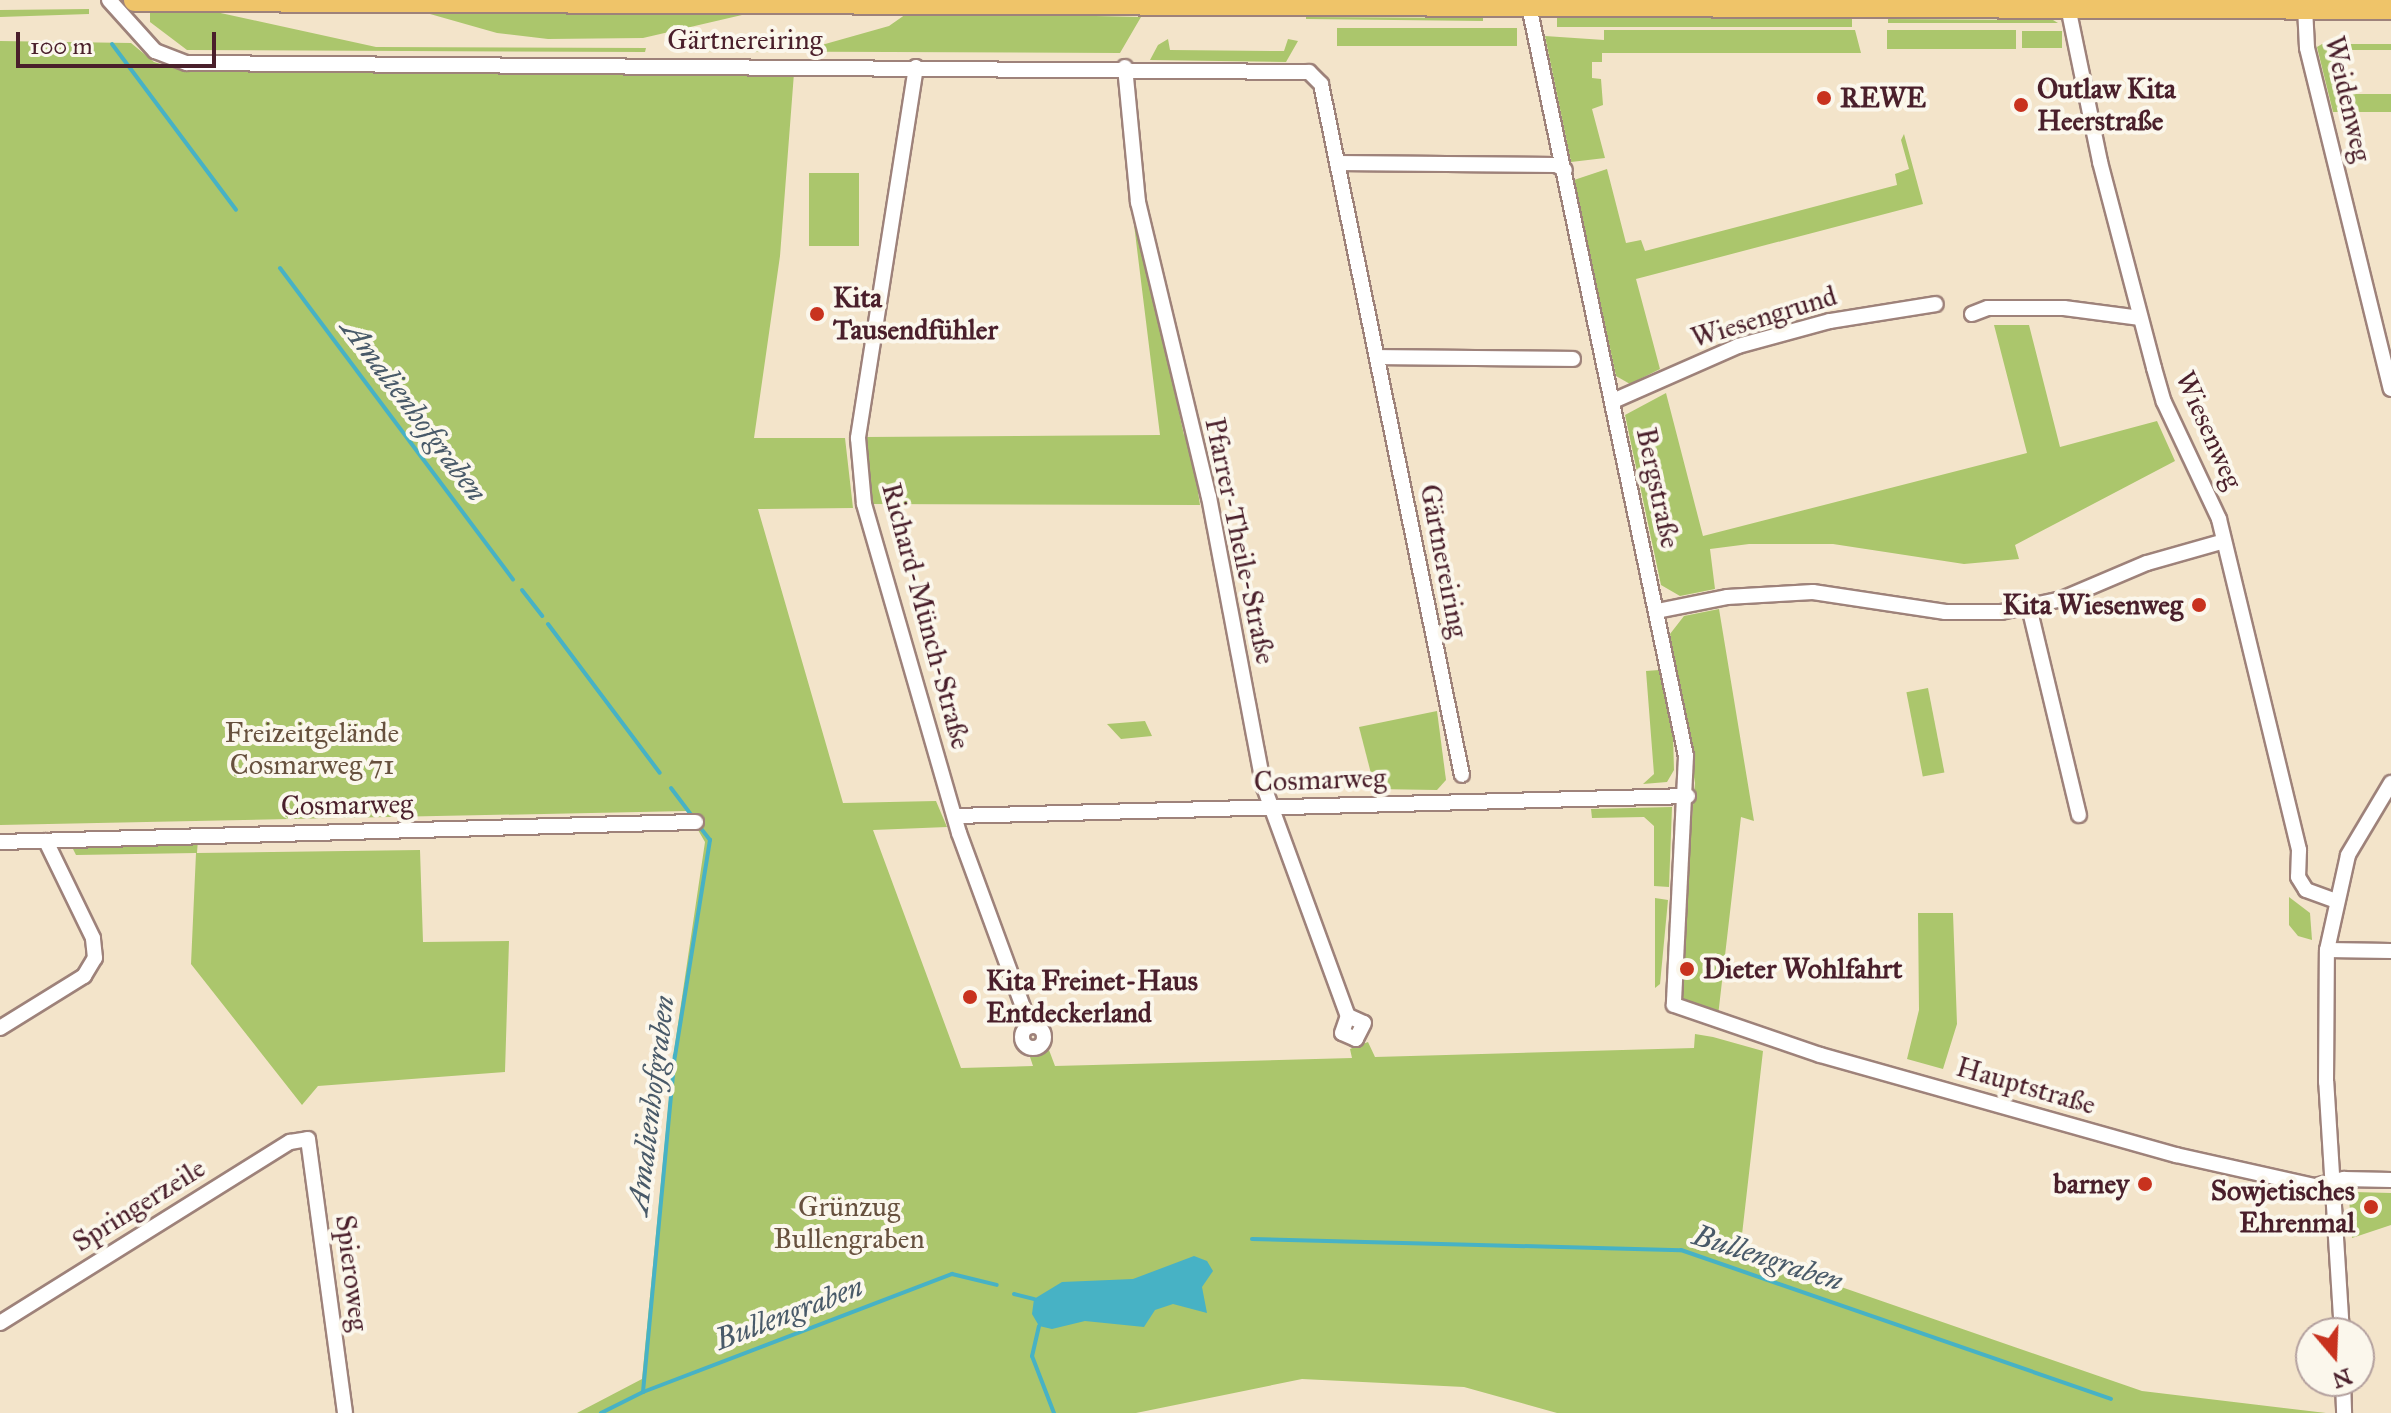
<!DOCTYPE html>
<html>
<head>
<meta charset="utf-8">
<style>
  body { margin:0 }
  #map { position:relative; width:2391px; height:1413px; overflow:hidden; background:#f3e4ca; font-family:"IM FELL Great Primer",serif }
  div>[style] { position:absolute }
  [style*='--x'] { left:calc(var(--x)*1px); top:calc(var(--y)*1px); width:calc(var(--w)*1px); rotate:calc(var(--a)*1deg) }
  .green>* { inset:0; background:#abc66c; transform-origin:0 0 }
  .water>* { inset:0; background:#47b2c5 }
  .stream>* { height:4px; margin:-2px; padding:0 2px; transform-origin:2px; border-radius:2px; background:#47b2c5 }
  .roads { filter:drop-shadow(2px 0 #9e827a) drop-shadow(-2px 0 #9e827a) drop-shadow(0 2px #9e827a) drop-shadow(0 -2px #9e827a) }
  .street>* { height:14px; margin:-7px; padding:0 7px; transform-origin:7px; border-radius:7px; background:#fff }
  .street>.ring { margin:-7px; padding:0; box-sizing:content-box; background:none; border:14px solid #fff; border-radius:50% }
  .primary>* { height:22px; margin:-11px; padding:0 11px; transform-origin:11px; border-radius:11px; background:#efc469 }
  .dots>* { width:22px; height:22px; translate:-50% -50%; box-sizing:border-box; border:4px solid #fbf7ec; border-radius:50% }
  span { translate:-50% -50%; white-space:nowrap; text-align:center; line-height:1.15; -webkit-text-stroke:8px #fbf7ec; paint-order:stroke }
  .street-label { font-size:28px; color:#4a1f2b }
  .poi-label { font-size:28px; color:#4a1f2b; font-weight:700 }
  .left { translate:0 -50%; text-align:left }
  .right { translate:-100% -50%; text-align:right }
  .park-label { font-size:28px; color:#67513e }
  .water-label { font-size:30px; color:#495a69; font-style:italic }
  .north { position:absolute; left:2295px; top:1317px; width:80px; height:80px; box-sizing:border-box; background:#fbf7ec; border:2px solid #b4a19f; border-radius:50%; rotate:161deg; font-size:22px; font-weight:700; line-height:32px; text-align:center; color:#4a1f2b }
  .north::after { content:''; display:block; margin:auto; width:28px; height:36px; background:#c8321e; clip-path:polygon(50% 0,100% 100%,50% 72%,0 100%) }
  .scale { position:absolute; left:16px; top:32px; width:200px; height:36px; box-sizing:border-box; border:4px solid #4a1f2b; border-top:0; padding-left:10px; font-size:24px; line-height:28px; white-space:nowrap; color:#4a1f2b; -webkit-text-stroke:6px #fbf7ec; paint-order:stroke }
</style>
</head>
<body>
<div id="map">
  <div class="green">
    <div style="clip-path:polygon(89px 9px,89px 14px,0 17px,0 10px)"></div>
    <div style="clip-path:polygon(150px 10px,216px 12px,376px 47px,646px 48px,645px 52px,187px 50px,150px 22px)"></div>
    <div style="clip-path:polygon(283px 12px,880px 12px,881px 14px,742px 15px,643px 38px,548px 39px,497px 33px,430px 14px)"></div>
    <div style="clip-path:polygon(909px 12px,1141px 17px,1120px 53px,667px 51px,811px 48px,889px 26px)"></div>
    <div style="clip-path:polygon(1483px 18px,1483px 21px,1306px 19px,1306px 17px)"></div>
    <div style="left:1557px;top:18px;width:295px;height:9px"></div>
    <div style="clip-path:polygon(1888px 19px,2053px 20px,2058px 23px,1888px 23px)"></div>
    <div style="left:1337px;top:28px;width:180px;height:18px"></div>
    <div style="clip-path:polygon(1604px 30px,1855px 30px,1861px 53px,1602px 53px,1602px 62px,1592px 62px,1592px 78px,1601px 79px,1603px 105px,1592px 109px,1605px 158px,1571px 162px,1545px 36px,1604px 40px)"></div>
    <div style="left:1887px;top:30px;width:129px;height:19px"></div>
    <div style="left:2022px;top:31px;width:40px;height:17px"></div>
    <div style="clip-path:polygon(1168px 39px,1170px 50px,1284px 51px,1288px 39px,1298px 41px,1286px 62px,1150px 60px,1158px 45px)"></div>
    <div style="clip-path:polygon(0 41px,131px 43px,154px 62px,184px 71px,794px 73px,780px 256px,754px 438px,845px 438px,853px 508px,758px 509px,843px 803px,936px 801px,947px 827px,873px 830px,961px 1068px,1033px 1066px,1030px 1057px,1049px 1050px,1055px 1066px,1352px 1058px,1350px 1049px,1368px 1042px,1375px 1057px,1694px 1048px,1695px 1034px,1713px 1037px,1763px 1051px,1740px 1252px,2142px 1391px,2326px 1413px,1557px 1413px,1464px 1387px,1302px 1379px,1136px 1413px,577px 1413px,642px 1379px,673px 1058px,705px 842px,687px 811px,0 825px)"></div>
    <div style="clip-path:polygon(2322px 44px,2391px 44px,2391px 50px,2327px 50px,2328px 59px,2340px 59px,2339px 94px,2391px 94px,2391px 112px,2333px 112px,2317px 47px)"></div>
    <div style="clip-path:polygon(1904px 134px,1923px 204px,1636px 279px,1660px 369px,1630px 384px,1616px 376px,1574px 180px,1607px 169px,1626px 243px,1641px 240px,1645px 251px,1897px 185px,1895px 174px,1909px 169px,1901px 140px)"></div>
    <div style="left:809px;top:173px;width:50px;height:73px"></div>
    <div style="clip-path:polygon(1129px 184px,1184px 435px,1190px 439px,1200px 505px,868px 504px,865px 437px,1160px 435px)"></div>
    <div style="clip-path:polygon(1994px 325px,2029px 325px,2060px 447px,2157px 421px,2175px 461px,2015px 545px,2019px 559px,1964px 564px,1833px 544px,1749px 544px,1710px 549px,1715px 589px,1680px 596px,1661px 585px,1625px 415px,1666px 393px,1703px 536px,2027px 453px)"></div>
    <div style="clip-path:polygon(1719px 609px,1754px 821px,1741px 817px,1718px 1016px,1683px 1001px,1677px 987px,1695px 783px,1670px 634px,1684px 616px)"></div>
    <div style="clip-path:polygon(1659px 670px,1673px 735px,1674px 770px,1667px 782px,1643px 784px,1654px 774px,1646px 671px)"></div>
    <div style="left:1928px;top:688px;width:86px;height:22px;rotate:79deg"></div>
    <div style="clip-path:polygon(1437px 711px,1446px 780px,1437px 790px,1375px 789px,1359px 727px)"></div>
    <div style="clip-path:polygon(1145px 721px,1152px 736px,1121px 739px,1107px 724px)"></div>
    <div style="clip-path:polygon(1672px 807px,1669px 887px,1654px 886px,1654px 826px,1644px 817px,1592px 818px,1591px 809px)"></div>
    <div style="clip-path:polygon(198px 839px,197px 853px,420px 850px,423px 942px,509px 941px,505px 1072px,318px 1086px,302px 1105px,191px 964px,196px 853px,76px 855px,72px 847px)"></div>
    <div style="clip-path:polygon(2289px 897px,2310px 913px,2312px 940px,2298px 936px,2289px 925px)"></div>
    <div style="clip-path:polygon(1655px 898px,1668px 900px,1660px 984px,1655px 988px)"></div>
    <div style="clip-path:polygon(1918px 913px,1953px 913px,1957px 1024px,1943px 1069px,1907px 1059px,1919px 1010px)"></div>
    <div style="clip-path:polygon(2354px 1192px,2391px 1193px,2391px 1225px,2352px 1238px,2349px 1198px)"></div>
  </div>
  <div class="water">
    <div style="clip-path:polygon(1194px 1256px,1207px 1261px,1213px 1271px,1202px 1287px,1207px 1313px,1173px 1304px,1155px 1310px,1144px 1327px,1085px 1321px,1052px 1329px,1039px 1326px,1032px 1314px,1034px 1299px,1062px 1282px,1133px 1279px)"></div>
  </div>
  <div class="stream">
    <div style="--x:112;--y:44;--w:207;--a:53.2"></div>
    <div style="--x:280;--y:268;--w:389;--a:53.2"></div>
    <div style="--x:522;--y:590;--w:33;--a:52"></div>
    <div style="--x:548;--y:624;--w:186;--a:53.1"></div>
    <div style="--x:671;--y:788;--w:34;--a:53"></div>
    <div style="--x:1252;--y:1239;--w:429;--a:1.5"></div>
    <div style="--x:1681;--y:1250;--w:455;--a:19.1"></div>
    <div style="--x:1014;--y:1294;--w:21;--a:14"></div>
    <div style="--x:1039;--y:1326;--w:31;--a:103"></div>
    <div style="--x:1032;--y:1356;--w:61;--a:68.9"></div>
    <div style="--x:643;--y:1392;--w:338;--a:-84.6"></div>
    <div style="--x:675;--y:1056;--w:219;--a:-80.8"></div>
    <div style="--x:710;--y:840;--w:16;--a:-128"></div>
    <div style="--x:601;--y:1413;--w:47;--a:-26.6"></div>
    <div style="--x:643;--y:1392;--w:331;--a:-20.9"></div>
    <div style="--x:952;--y:1274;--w:46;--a:13.7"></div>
  </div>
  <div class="roads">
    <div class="street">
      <div style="--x:109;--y:0;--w:69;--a:48"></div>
      <div style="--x:155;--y:51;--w:34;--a:21"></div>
      <div style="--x:187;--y:63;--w:1122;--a:0.46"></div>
      <div style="--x:1309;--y:72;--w:17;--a:45"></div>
      <div style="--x:1321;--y:84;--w:705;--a:78.47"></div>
      <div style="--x:1529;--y:6;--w:766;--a:78.18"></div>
      <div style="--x:1686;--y:756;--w:249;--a:92.8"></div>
      <div style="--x:1674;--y:1005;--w:154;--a:18.9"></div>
      <div style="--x:1820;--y:1055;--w:370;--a:15.7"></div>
      <div style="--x:2176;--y:1155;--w:142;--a:12.6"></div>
      <div style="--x:2315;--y:1186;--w:30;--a:-14"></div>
      <div style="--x:2344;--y:1179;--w:47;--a:1.2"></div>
      <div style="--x:2068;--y:7;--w:158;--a:78.3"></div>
      <div style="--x:2100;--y:162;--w:213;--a:75.3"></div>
      <div style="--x:2154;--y:368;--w:35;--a:74"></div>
      <div style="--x:2164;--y:402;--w:129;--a:64.8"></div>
      <div style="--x:2219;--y:519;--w:341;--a:76.4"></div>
      <div style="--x:2299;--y:850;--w:27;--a:92"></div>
      <div style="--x:2298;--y:877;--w:15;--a:58"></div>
      <div style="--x:2306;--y:890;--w:30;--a:20"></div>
      <div style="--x:2305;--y:7;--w:41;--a:87.2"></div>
      <div style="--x:2307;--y:48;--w:351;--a:76.2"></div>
      <div style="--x:916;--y:67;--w:376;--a:98.9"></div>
      <div style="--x:858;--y:438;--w:66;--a:84.8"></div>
      <div style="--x:864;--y:504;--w:342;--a:73.9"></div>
      <div style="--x:959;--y:833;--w:206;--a:69.8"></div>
      <div style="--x:1125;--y:67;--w:136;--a:84.5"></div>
      <div style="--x:1138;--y:202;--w:303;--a:76.5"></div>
      <div style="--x:1209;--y:497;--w:295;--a:79.3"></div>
      <div style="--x:1264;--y:787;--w:244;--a:69.9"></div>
      <div style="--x:1348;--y:1016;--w:17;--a:24"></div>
      <div style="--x:1364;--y:1023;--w:18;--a:117"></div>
      <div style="--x:1356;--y:1039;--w:15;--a:-157"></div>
      <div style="--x:1342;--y:1033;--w:18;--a:-71"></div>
      <div style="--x:1337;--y:163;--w:219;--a:0.5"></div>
      <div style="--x:1556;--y:165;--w:10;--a:29"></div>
      <div style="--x:1972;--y:314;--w:17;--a:-21"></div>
      <div style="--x:1988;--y:308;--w:76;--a:0"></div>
      <div style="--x:2064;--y:308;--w:77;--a:7.5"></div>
      <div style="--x:1378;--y:357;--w:195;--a:0.6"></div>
      <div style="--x:1613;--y:401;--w:137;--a:-23.7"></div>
      <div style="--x:1738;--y:346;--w:95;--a:-15.2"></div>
      <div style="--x:1830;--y:321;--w:107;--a:-9.1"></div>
      <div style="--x:2029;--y:607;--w:214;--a:76.5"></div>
      <div style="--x:1657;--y:611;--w:71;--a:-11.3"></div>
      <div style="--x:1727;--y:597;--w:86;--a:-3.3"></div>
      <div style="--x:1813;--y:592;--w:134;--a:8.6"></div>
      <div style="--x:1945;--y:612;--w:56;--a:0"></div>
      <div style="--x:2001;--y:612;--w:62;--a:-12"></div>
      <div style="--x:2062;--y:599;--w:92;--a:-23"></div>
      <div style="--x:2147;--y:563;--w:77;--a:-15.8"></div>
      <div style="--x:955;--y:816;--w:733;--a:-1.56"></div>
      <div style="--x:0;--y:842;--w:696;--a:-1.65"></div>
      <div style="--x:2327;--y:950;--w:64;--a:0.9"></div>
      <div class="ring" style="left:1022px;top:1026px;width:8px;height:8px"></div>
      <div style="--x:0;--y:1028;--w:99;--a:-31.8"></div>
      <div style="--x:84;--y:976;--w:21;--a:-59"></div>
      <div style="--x:95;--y:958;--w:20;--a:-96"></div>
      <div style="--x:93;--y:938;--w:108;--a:-115.9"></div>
      <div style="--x:0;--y:1323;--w:342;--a:-32"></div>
      <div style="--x:290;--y:1142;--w:18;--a:-9"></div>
      <div style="--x:308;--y:1139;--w:276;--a:82.3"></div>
      <div style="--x:2342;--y:1333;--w:252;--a:-93.6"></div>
      <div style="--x:2326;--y:1082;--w:132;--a:-89.6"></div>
      <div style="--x:2327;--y:950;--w:97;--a:-77.5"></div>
      <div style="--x:2348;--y:855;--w:84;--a:-59.2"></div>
      <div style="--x:2343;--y:1381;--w:32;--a:88"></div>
    </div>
    <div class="primary">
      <div style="--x:135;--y:0;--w:2256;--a:0.2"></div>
    </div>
  </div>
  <div class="dots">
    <div style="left:1824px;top:98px;background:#c8321e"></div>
    <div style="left:2021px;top:105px;background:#c8321e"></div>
    <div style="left:817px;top:314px;background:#c8321e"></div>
    <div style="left:2199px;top:605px;background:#c8321e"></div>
    <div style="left:1687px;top:969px;background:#c8321e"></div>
    <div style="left:970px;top:997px;background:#c8321e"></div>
    <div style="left:2145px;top:1184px;background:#c8321e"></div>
    <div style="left:2371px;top:1207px;background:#c8321e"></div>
  </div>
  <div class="street-label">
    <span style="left:745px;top:40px">Gärtnereiring</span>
    <span style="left:2348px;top:99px;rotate:77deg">Weidenweg</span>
    <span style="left:1764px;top:317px;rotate:-17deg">Wiesengrund</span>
    <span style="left:2209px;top:430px;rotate:66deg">Wiesenweg</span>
    <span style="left:1658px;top:488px;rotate:78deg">Bergstraße</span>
    <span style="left:1240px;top:541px;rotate:78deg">Pfarrer-Theile-Straße</span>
    <span style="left:1444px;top:561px;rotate:79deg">Gärtnereiring</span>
    <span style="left:926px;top:616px;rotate:75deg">Richard-Münch-Straße</span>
    <span style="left:1320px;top:780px;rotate:-2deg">Cosmarweg</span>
    <span style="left:347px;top:805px;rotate:-1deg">Cosmarweg</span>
    <span style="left:2026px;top:1086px;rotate:16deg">Hauptstraße</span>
    <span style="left:139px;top:1205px;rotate:-32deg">Springerzeile</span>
    <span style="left:352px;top:1273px;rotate:83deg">Spieroweg</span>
  </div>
  <div class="poi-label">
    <span class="left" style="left:2037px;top:105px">Outlaw Kita<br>Heerstraße</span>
    <span class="left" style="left:1840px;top:98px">REWE</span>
    <span class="left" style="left:833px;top:314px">Kita<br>Tausendfühler</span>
    <span class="right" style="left:2183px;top:605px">Kita Wiesenweg</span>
    <span class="left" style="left:1703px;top:969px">Dieter Wohlfahrt</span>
    <span class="left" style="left:986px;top:997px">Kita Freinet-Haus<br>Entdeckerland</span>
    <span class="right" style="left:2129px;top:1184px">barney</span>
    <span class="right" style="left:2355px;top:1207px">Sowjetisches<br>Ehrenmal</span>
  </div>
  <div class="park-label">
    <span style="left:312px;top:749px">Freizeitgelände<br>Cosmarweg 71</span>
    <span style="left:849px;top:1223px">Grünzug<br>Bullengraben</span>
  </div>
  <div class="water-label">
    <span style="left:414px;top:410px;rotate:53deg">Amalienhofgraben</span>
    <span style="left:651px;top:1105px;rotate:-83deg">Amalienhofgraben</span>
    <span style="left:1768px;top:1258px;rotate:18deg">Bullengraben</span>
    <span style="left:789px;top:1313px;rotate:-21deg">Bullengraben</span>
  </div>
  <div class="north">N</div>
  <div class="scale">100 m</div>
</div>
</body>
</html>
